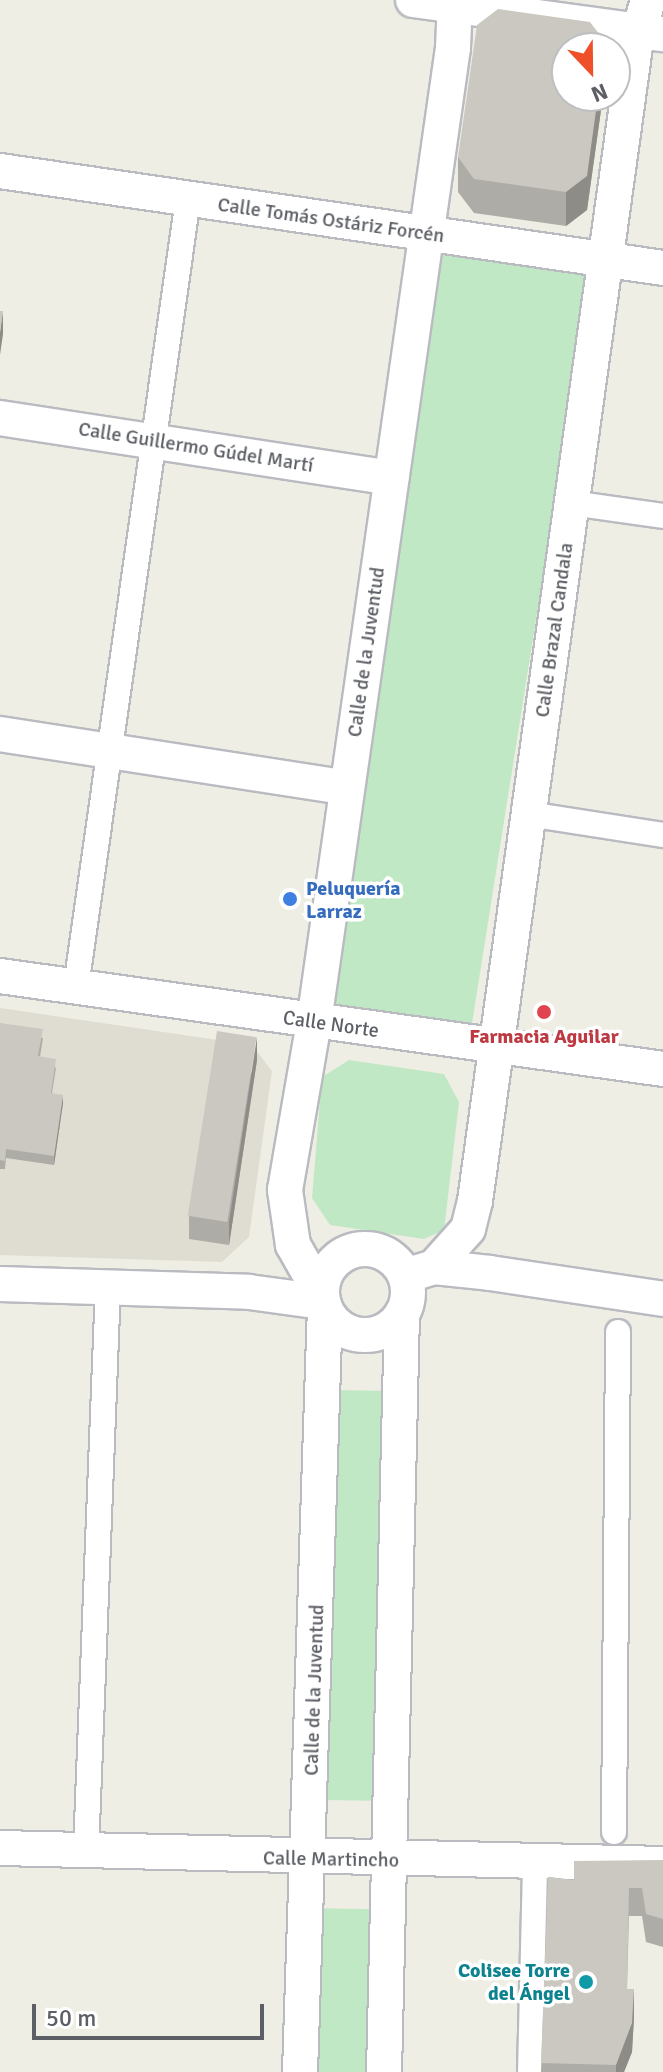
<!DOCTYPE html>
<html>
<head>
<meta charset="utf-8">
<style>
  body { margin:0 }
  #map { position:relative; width:663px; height:2072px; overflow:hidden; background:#efeee4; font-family:Signika,sans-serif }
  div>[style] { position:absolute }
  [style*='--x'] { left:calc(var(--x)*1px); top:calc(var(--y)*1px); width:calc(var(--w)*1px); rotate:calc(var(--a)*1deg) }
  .education>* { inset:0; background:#dfddd2 }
  .green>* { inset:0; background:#c0e8c4; transform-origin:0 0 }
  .roads { filter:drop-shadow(2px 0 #b9bbc1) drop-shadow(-2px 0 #b9bbc1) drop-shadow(0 2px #b9bbc1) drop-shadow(0 -2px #b9bbc1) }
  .pedestrian>* { height:24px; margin:-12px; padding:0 12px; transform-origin:12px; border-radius:12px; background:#fff }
  .minor>* { height:34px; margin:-17px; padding:0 17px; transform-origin:17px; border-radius:17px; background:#fff }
  .minor>.ring { margin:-17px; padding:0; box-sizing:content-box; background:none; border:34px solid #fff; border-radius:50% }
  .wall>* { inset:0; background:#aeaca6 }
  .shaded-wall>* { inset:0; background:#8d8c87 }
  .building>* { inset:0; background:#cac8c1; transform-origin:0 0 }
  .dots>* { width:22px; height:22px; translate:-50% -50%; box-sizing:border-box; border:4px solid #fff; border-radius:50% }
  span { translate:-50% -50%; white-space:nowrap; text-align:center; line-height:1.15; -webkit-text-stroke:7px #fff; paint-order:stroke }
  .street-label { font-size:20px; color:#5c5f65 }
  .shop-label { font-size:20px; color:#366cbe; font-weight:700 }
  .left { translate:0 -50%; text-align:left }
  .health-label { font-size:20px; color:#be3a42; font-weight:700 }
  .culture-label { font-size:20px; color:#0d838f; font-weight:700 }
  .right { translate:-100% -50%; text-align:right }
  .north { position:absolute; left:551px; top:32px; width:80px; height:80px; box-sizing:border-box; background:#fff; border:2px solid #bebfc1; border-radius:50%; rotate:158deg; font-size:22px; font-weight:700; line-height:32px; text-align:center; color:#5c5f65 }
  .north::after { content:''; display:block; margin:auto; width:28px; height:36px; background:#ef502a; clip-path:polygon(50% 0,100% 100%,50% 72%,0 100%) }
  .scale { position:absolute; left:32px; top:2004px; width:232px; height:36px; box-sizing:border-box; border:4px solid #5c5f65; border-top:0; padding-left:10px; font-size:24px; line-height:28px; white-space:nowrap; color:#5c5f65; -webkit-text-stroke:6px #fff; paint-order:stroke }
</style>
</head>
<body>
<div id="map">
  <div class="education">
    <div style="clip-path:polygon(0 1008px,252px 1045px,272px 1071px,249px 1237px,222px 1262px,0 1255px)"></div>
  </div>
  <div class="green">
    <div style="left:434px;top:247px;width:159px;height:767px;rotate:9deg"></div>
    <div style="clip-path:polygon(349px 1060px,444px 1074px,459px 1102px,444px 1230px,424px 1239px,330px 1225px,312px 1198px,322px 1077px)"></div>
    <div style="left:331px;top:1390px;width:64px;height:410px;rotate:1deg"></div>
    <div style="left:304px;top:1908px;width:85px;height:164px;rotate:1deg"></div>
  </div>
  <div class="roads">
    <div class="pedestrian">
      <div style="--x:572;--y:503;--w:92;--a:8.1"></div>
      <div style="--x:528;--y:814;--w:137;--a:8.8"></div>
      <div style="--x:76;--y:987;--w:796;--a:-81.91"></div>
      <div style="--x:614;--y:1832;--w:500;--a:-89.54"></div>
      <div style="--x:86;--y:1851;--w:564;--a:-87.77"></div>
      <div style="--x:530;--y:2072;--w:210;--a:-88.6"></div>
    </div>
    <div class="minor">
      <div style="--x:413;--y:0;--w:251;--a:7.8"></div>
      <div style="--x:0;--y:171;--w:670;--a:8.32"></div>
      <div style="--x:0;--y:418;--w:396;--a:8.7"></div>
      <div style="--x:0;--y:734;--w:351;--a:8.8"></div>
      <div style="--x:0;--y:976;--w:669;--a:7.98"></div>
      <div class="ring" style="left:322px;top:1249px;width:52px;height:52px"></div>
      <div style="--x:434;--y:1267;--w:51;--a:-48.2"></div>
      <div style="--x:468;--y:1229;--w:29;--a:-76"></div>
      <div style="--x:475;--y:1201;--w:1166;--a:-82.11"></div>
      <div style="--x:635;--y:46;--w:48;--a:-74.2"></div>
      <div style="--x:418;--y:1272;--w:17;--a:-17"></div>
      <div style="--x:434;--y:1267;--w:56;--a:6.1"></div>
      <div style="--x:490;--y:1273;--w:175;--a:8.5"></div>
      <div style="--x:0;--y:1284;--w:249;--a:1.8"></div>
      <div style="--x:249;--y:1292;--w:75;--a:7.7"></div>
      <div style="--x:322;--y:1296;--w:59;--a:-119.6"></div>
      <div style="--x:293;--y:1245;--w:56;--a:-98.3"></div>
      <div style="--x:285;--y:1190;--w:170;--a:-80.2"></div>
      <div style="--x:314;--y:1022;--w:984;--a:-81.88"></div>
      <div style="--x:453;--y:48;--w:48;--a:-87.6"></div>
      <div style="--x:0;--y:1848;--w:663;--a:1.38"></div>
      <div style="--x:300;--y:2072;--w:764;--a:-88.13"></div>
      <div style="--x:384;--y:2072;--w:758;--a:-88.64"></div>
    </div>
  </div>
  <div class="wall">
    <div style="clip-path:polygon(606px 48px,567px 96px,603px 96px,587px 210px,566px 226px,474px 213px,458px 192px,458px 157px)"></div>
    <div style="clip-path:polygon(0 1023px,43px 1038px,40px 1057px,56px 1068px,52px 1093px,63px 1103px,54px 1165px,6px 1158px,5px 1169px,0 1169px)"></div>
    <div style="clip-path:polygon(257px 1060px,229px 1245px,189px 1239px,189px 1216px)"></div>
    <div style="clip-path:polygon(663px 1860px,663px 1947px,646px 1942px,642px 1916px,629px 1916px,627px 1989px,634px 2017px,632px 2052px,624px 2072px,541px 2072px,548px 1877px,574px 1880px)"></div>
  </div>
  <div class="shaded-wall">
    <div style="clip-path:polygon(598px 96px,603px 96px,587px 210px,566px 226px,566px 192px)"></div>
    <div style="clip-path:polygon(3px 311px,3px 334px,0 355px,0 332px)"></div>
    <div style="clip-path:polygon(257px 1037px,257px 1060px,229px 1245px,229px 1222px)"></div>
    <div style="clip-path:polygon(63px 1095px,63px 1103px,54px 1165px,54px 1156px)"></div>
    <div style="clip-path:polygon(634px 1989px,634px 2017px,632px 2052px,624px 2072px,616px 2072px,616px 2065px)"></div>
  </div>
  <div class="building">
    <div style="clip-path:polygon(498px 9px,590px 22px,606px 43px,605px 48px,567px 48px,567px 96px,598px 96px,587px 176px,566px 192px,474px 179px,458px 157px,477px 25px)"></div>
    <div style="clip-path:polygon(0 311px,3px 311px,0 332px)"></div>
    <div style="clip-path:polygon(0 1023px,43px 1029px,38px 1056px,56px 1059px,51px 1093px,63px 1095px,54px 1156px,6px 1149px,5px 1161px,0 1160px)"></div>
    <div style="left:217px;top:1031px;width:40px;height:187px;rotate:9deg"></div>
    <div style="clip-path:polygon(663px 1860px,663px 1919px,646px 1914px,642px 1888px,629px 1888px,627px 1989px,634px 1989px,632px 2023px,616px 2065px,541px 2063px,548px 1877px,574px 1880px,574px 1861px)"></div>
  </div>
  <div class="dots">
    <div style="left:290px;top:899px;background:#3f7fe0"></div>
    <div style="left:544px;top:1012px;background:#e0444e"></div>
    <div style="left:586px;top:1982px;background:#0f9aa8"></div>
  </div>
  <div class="street-label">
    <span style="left:331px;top:220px;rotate:8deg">Calle Tomás Ostáriz Forcén</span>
    <span style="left:196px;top:447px;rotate:9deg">Calle Guillermo Gúdel Martí</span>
    <span style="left:554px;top:630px;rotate:-82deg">Calle Brazal Candala</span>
    <span style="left:366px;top:652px;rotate:-82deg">Calle de la Juventud</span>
    <span style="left:331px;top:1024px;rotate:8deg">Calle Norte</span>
    <span style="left:314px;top:1690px;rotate:-88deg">Calle de la Juventud</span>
    <span style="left:331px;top:1859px;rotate:1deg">Calle Martincho</span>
  </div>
  <div class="shop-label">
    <span class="left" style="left:306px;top:900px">Peluquería<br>Larraz</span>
  </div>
  <div class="health-label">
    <span style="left:544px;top:1036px">Farmacia Aguilar</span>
  </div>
  <div class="culture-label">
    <span class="right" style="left:570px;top:1982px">Colisee Torre<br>del Ángel</span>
  </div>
  <div class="north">N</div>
  <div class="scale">50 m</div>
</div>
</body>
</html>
